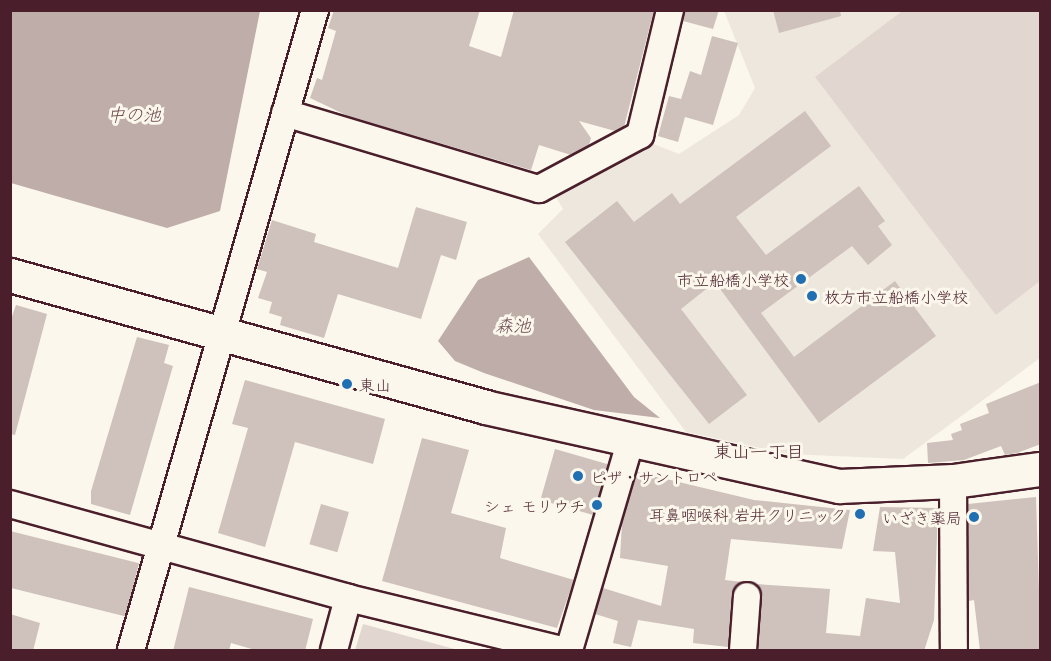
<!DOCTYPE html>
<html>
<head>
<meta charset="utf-8">
<style>
  body { margin:0 }
  #map { position:relative; width:1051px; height:661px; overflow:hidden; background:#fbf7ec; font-family:"Playpen Sans","Klee One",sans-serif }
  div>[style] { position:absolute }
  [style*='--x'] { left:calc(var(--x)*1px); top:calc(var(--y)*1px); width:calc(var(--w)*1px); rotate:calc(var(--a)*1deg) }
  .built>* { inset:0; background:#eee7de }
  .green>* { inset:0; background:#e2d7d0 }
  .water>* { inset:0; background:#bfadaa }
  .building>* { inset:0; background:#cfc2bc; transform-origin:0 0 }
  .roads { filter:drop-shadow(2px 0 #4a1f2b) drop-shadow(-2px 0 #4a1f2b) drop-shadow(0 2px #4a1f2b) drop-shadow(0 -2px #4a1f2b) }
  .street>* { height:26px; margin:-13px; padding:0 13px; transform-origin:13px; border-radius:13px; background:#fbf7ec }
  .secondary>* { height:33px; margin:-16.5px; padding:0 16.5px; transform-origin:16.5px; border-radius:16.5px; background:#fbf7ec }
  .dots>* { width:16px; height:16px; translate:-50% -50%; box-sizing:border-box; border:3px solid #fbf7ec; border-radius:50% }
  span { translate:-50% -50%; white-space:nowrap; text-align:center; line-height:1.15; -webkit-text-stroke:6px #fbf7ec; paint-order:stroke }
  .poi-label { font-size:16px; color:#4a1f2b }
  .right { translate:-100% -50%; text-align:right }
  .left { translate:0 -50%; text-align:left }
  .water-label { font-size:18px; color:#6d4a51; font-style:italic }
  .neighbourhood-label { font-size:18px; color:#4a1f2b }
  .frame { position:absolute; inset:0; border:12px solid #4a1f2b; pointer-events:none }
</style>
</head>
<body>
<div id="map">
  <div class="built">
    <div style="clip-path:polygon(724px 11px,1040px 11px,1040px 358px,903px 459px,788px 454px,686px 432px,538px 234px,563px 209px,556px 197px,646px 141px,679px 154px,739px 115px,755px 88px)"></div>
  </div>
  <div class="green">
    <div style="clip-path:polygon(1040px 11px,1040px 281px,996px 315px,815px 77px,901px 12px)"></div>
    <div style="clip-path:polygon(363px 624px,458px 650px,355px 650px)"></div>
  </div>
  <div class="water">
    <div style="clip-path:polygon(11px 10px,260px 11px,220px 211px,167px 228px,11px 183px)"></div>
    <div style="clip-path:polygon(529px 257px,634px 397px,660px 418px,594px 410px,484px 373px,455px 361px,438px 341px,478px 280px)"></div>
  </div>
  <div class="building">
    <div style="clip-path:polygon(334px 10px,480px 10px,469px 46px,501px 57px,514px 10px,654px 10px,624px 127px,615px 131px,579px 121px,591px 138px,589px 145px,571px 155px,539px 145px,531px 170px,348px 116px,310px 98px,317px 78px,322px 80px,336px 31px,328px 28px)"></div>
    <div style="clip-path:polygon(685px 10px,719px 10px,713px 29px,683px 21px)"></div>
    <div style="clip-path:polygon(773px 10px,840px 10px,841px 16px,779px 33px)"></div>
    <div style="clip-path:polygon(712px 36px,738px 43px,713px 125px,685px 117px,678px 142px,658px 136px,669px 96px,681px 99px,690px 71px,701px 75px)"></div>
    <div style="clip-path:polygon(805px 111px,831px 146px,736px 217px,766px 255px,859px 186px,885px 221px,878px 226px,892px 245px,868px 265px,852px 246px,761px 313px,794px 357px,895px 281px,936px 336px,819px 423px,715px 282px,681px 309px,747px 395px,709px 424px,565px 242px,617px 201px,634px 222px,672px 193px,680px 204px)"></div>
    <div style="clip-path:polygon(416px 207px,467px 222px,456px 260px,441px 255px,421px 319px,338px 294px,324px 338px,280px 325px,282px 317px,269px 313px,272px 302px,258px 298px,267px 272px,257px 269px,272px 220px,316px 234px,314px 242px,398px 268px)"></div>
    <div style="clip-path:polygon(16px 305px,47px 314px,15px 435px,10px 434px,10px 322px)"></div>
    <div style="clip-path:polygon(137px 337px,169px 345px,164px 363px,173px 366px,130px 515px,91px 504px,91px 491px)"></div>
    <div style="clip-path:polygon(245px 380px,385px 419px,373px 464px,295px 442px,265px 547px,218px 533px,248px 428px,232px 424px)"></div>
    <div style="clip-path:polygon(1041px 382px,1041px 444px,1017px 453px,1005px 455px,1001px 446px,964px 460px,928px 463px,927px 443px,953px 440px,951px 434px,962px 430px,960px 424px,989px 413px,986px 404px)"></div>
    <div style="clip-path:polygon(422px 438px,469px 450px,451px 513px,506px 528px,500px 558px,574px 580px,557px 628px,382px 581px)"></div>
    <div style="left:555px;top:449px;width:55px;height:53px;rotate:16deg"></div>
    <div style="clip-path:polygon(637px 472px,754px 500px,850px 510px,842px 549px,731px 539px,725px 580px,742px 582px,732px 594px,728px 647px,693px 643px,694px 629px,638px 620px,631px 647px,613px 643px,618px 621px,595px 614px,603px 588px,661px 606px,668px 566px,620px 558px,622px 523px)"></div>
    <div style="clip-path:polygon(1036px 497px,1041px 651px,980px 651px,974px 600px,969px 601px,968px 504px)"></div>
    <div style="left:321px;top:504px;width:29px;height:42px;rotate:16deg"></div>
    <div style="clip-path:polygon(880px 507px,938px 508px,934px 620px,924px 651px,758px 651px,762px 597px,756px 584px,830px 589px,826px 633px,860px 636px,866px 598px,900px 603px,895px 552px,873px 551px)"></div>
    <div style="left:10px;top:531px;width:133px;height:55px;rotate:14deg"></div>
    <div style="clip-path:polygon(189px 587px,313px 619px,305px 651px,259px 651px,231px 643px,229px 651px,173px 651px)"></div>
    <div style="clip-path:polygon(10px 614px,40px 623px,33px 651px,10px 651px)"></div>
  </div>
  <div class="roads">
    <div class="street">
      <div style="--x:285;--y:113;--w:265;--a:16.7"></div>
      <div style="--x:539;--y:189;--w:115;--a:-28.1"></div>
      <div style="--x:640;--y:135;--w:129;--a:-76.5"></div>
      <div style="--x:953;--y:481;--w:169;--a:89.7"></div>
      <div style="--x:10;--y:504;--w:351;--a:15.5"></div>
      <div style="--x:348;--y:598;--w:220;--a:13.7"></div>
      <div style="--x:131;--y:650;--w:666;--a:-73.96"></div>
      <div style="--x:334;--y:650;--w:54;--a:-74.9"></div>
      <div style="--x:569;--y:650;--w:220;--a:-73.6"></div>
      <div style="--x:743;--y:650;--w:54;--a:-85.8"></div>
    </div>
    <div class="secondary">
      <div style="--x:10;--y:275;--w:493;--a:15.5"></div>
      <div style="--x:485;--y:407;--w:363;--a:12.6"></div>
      <div style="--x:839;--y:486;--w:114;--a:-2.5"></div>
      <div style="--x:953;--y:481;--w:88;--a:-7.9"></div>
    </div>
  </div>
  <div class="dots">
    <div style="left:801px;top:279px;background:#1f6fb2"></div>
    <div style="left:812px;top:296px;background:#1f6fb2"></div>
    <div style="left:347px;top:384px;background:#1f6fb2"></div>
    <div style="left:578px;top:476px;background:#1f6fb2"></div>
    <div style="left:597px;top:505px;background:#1f6fb2"></div>
    <div style="left:860px;top:514px;background:#1f6fb2"></div>
    <div style="left:974px;top:517px;background:#1f6fb2"></div>
  </div>
  <div class="poi-label">
    <span class="right" style="left:789px;top:279px">市立船橋小学校</span>
    <span class="left" style="left:824px;top:296px">枚方市立船橋小学校</span>
    <span class="left" style="left:359px;top:384px">東山</span>
    <span class="left" style="left:590px;top:476px">ピザ・サントロペ</span>
    <span class="right" style="left:585px;top:505px">シェ モリウチ</span>
    <span class="right" style="left:846px;top:514px">耳鼻咽喉科 岩井クリニック</span>
    <span class="right" style="left:962px;top:517px">いざき薬局</span>
  </div>
  <div class="water-label">
    <span style="left:134px;top:114px">中の池</span>
    <span style="left:513px;top:325px">森池</span>
  </div>
  <div class="neighbourhood-label">
    <span style="left:759px;top:451px">東山一丁目</span>
  </div>
  <div class="frame"></div>
</div>
</body>
</html>
